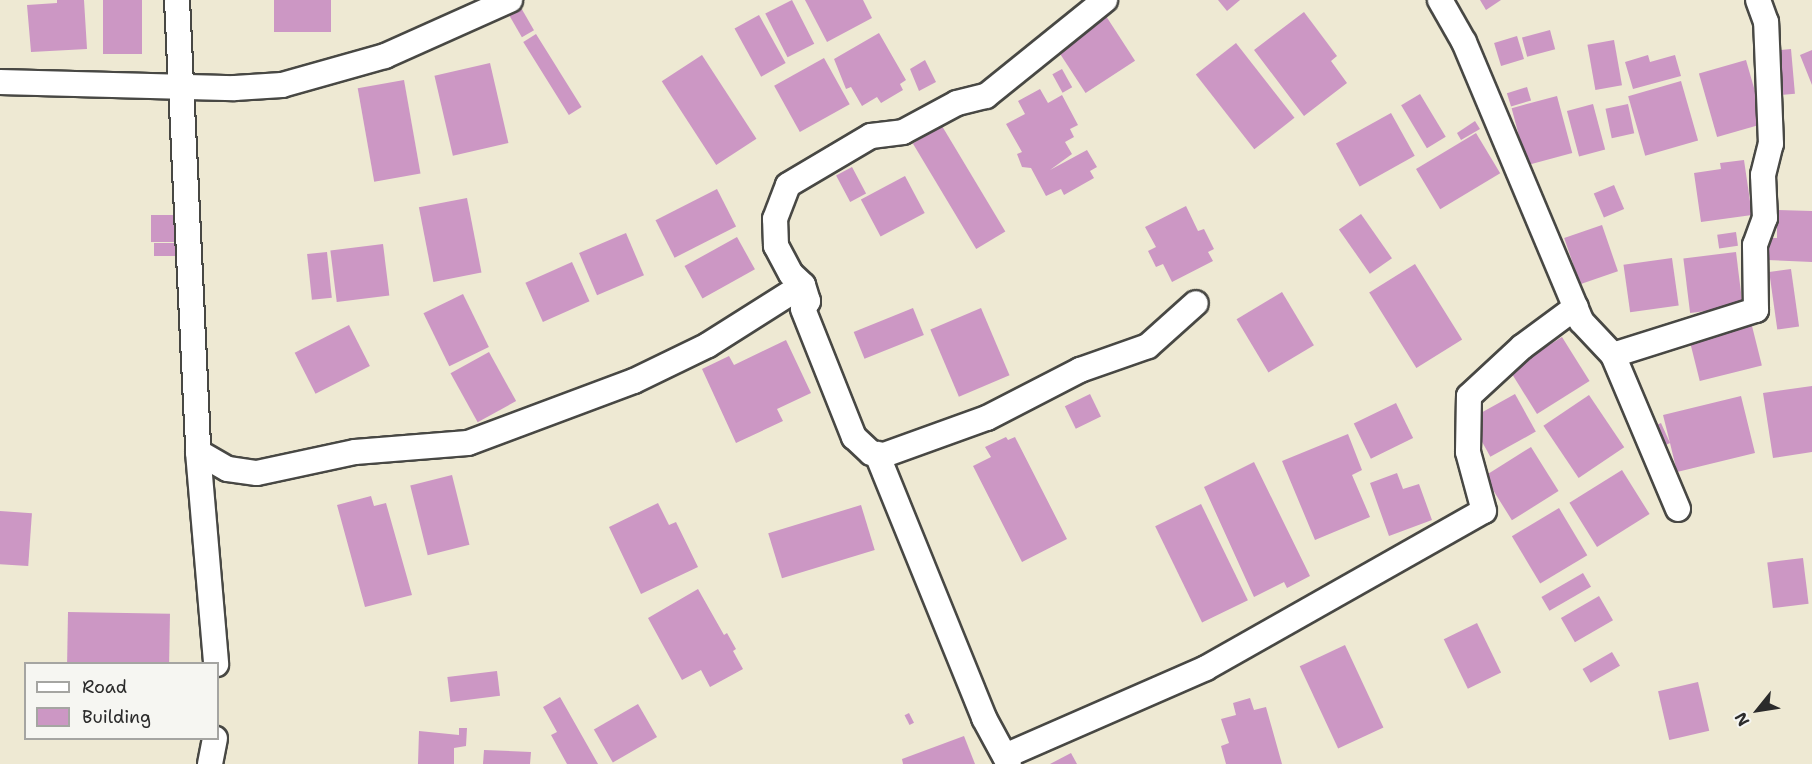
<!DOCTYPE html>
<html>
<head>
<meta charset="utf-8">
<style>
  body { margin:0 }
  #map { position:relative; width:1812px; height:764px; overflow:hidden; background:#eee9d3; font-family:"Shantell Sans",sans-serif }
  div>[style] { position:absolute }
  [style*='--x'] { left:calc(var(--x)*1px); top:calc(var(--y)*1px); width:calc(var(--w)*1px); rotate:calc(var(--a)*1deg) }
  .building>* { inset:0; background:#cc97c4; transform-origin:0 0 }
  .roads { filter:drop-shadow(2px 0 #484844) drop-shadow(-2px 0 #484844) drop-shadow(0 2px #484844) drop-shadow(0 -2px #484844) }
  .street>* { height:24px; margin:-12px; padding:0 12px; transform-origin:12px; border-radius:12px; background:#fff }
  span { translate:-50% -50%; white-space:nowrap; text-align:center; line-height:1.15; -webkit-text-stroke:5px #f6f6f2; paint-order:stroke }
  .legend { position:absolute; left:24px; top:662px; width:195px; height:78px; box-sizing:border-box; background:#f6f6f2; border:2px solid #a5a5a2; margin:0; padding:8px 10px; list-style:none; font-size:18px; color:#2b2b2b }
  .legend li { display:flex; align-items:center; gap:12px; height:30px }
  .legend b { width:30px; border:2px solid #a5a5a2 }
  .north { position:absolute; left:1728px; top:680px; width:60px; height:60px; -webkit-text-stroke:4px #f6f6f2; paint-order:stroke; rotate:240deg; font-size:16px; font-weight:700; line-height:24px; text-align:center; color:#2b2b2b }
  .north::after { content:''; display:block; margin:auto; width:21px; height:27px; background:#2b2b2b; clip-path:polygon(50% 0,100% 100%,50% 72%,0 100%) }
</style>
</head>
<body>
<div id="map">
  <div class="building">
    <div style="clip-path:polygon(57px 0,84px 0,87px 49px,31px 52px,27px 5px,57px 3px)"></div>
    <div style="left:103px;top:0;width:39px;height:54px"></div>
    <div style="left:274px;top:0;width:57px;height:32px"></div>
    <div style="left:792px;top:0;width:49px;height:30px;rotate:63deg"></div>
    <div style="clip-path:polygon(805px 0,863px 0,872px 18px,827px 42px)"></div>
    <div style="clip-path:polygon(1218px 0,1240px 0,1227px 11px)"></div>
    <div style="clip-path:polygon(1480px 0,1501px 0,1486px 10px)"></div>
    <div style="left:520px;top:6px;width:28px;height:14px;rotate:60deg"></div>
    <div style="clip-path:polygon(1304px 12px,1337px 56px,1331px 61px,1347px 83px,1304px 116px,1254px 50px)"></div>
    <div style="left:1104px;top:13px;width:57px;height:59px;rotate:57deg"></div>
    <div style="left:759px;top:15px;width:55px;height:28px;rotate:61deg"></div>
    <div style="left:1550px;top:30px;width:20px;height:29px;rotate:75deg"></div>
    <div style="clip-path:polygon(879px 33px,906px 80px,900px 84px,903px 90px,881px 103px,877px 97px,862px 106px,851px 87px,846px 89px,834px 59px)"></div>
    <div style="left:536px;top:34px;width:86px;height:15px;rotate:58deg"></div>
    <div style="left:1517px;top:36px;width:24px;height:24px;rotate:73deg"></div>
    <div style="left:1614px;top:40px;width:46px;height:27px;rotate:80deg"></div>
    <div style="left:1236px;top:43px;width:95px;height:51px;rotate:52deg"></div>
    <div style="left:1791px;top:49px;width:45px;height:21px;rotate:85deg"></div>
    <div style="clip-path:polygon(1812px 50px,1812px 85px,1800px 55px)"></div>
    <div style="left:702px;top:55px;width:100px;height:48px;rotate:57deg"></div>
    <div style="clip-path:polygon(1648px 55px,1650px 62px,1675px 55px,1681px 76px,1633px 89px,1625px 62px)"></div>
    <div style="left:824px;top:58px;width:53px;height:57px;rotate:61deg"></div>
    <div style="clip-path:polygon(925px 60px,936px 82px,919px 91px,910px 69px)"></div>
    <div style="left:1746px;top:60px;width:66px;height:49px;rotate:74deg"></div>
    <div style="left:490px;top:63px;width:82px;height:57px;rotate:77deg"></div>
    <div style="left:1062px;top:69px;width:21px;height:11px;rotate:61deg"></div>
    <div style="left:404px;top:80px;width:95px;height:47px;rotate:80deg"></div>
    <div style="left:1681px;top:81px;width:62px;height:55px;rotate:74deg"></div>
    <div style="left:1527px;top:87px;width:14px;height:21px;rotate:73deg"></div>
    <div style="clip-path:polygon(1040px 89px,1048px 103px,1062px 95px,1078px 125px,1070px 129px,1074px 137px,1065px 142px,1072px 154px,1050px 170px,1087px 150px,1097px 167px,1090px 171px,1094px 178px,1064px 195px,1061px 189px,1046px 196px,1031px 168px,1022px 167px,1017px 154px,1022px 152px,1006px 124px,1025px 114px,1018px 101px)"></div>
    <div style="left:1420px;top:94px;width:50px;height:22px;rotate:59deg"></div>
    <div style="left:1557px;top:96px;width:59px;height:47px;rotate:75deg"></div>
    <div style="left:1593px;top:104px;width:47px;height:27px;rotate:75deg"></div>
    <div style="left:1628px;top:104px;width:30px;height:23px;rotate:78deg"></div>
    <div style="left:1391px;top:113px;width:49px;height:63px;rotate:61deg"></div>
    <div style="clip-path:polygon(1475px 121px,1480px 129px,1461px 140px,1457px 133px)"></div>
    <div style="left:942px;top:126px;width:123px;height:34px;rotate:59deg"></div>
    <div style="left:1476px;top:133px;width:47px;height:70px;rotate:59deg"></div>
    <div style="clip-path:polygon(1744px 160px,1752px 215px,1701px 222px,1694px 173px,1721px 169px,1720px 163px)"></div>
    <div style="left:852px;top:167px;width:30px;height:18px;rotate:62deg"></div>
    <div style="left:905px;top:176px;width:42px;height:50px;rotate:62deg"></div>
    <div style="left:1614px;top:185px;width:26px;height:22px;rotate:67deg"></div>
    <div style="left:717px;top:189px;width:42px;height:69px;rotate:63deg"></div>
    <div style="left:467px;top:198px;width:76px;height:49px;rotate:79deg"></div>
    <div style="clip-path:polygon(1186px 206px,1198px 231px,1204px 229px,1214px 249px,1208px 252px,1213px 261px,1172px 282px,1163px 264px,1156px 267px,1148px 251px,1156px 247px,1145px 227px)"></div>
    <div style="clip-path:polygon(1777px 210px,1812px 211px,1812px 262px,1767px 260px,1767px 238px,1777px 238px)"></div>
    <div style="left:1361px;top:214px;width:54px;height:27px;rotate:55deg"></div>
    <div style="left:151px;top:215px;width:27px;height:27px"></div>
    <div style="left:1602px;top:225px;width:49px;height:40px;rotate:71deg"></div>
    <div style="left:1736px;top:232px;width:14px;height:19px;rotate:82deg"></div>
    <div style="left:626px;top:233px;width:46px;height:51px;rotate:67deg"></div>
    <div style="left:737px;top:237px;width:37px;height:60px;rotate:61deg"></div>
    <div style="left:154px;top:243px;width:21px;height:13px"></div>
    <div style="left:383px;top:244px;width:52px;height:53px;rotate:83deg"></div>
    <div style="left:327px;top:252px;width:46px;height:20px;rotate:84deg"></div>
    <div style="left:1736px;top:252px;width:55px;height:53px;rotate:83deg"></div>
    <div style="left:1672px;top:258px;width:48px;height:49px;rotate:82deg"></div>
    <div style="left:572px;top:262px;width:43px;height:51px;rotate:66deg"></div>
    <div style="left:1415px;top:264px;width:89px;height:54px;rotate:58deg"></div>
    <div style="left:1791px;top:269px;width:58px;height:22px;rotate:82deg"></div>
    <div style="left:1282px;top:292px;width:62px;height:53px;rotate:59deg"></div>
    <div style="left:463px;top:294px;width:59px;height:44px;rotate:64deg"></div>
    <div style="left:913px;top:308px;width:29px;height:64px;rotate:68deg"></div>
    <div style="left:981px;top:308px;width:73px;height:55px;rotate:67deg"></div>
    <div style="left:1750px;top:318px;width:49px;height:64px;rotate:76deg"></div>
    <div style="left:349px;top:325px;width:46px;height:61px;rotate:63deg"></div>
    <div style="left:1562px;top:337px;width:52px;height:62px;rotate:58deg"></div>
    <div style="clip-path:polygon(786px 340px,811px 393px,777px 409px,783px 421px,736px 443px,702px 369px,729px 356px,734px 365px)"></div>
    <div style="left:489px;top:352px;width:56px;height:44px;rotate:61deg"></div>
    <div style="clip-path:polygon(1812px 386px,1812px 452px,1773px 458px,1763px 393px)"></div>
    <div style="left:1090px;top:394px;width:25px;height:28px;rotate:64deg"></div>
    <div style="left:1515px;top:394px;width:43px;height:52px;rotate:61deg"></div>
    <div style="left:1589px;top:395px;width:63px;height:55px;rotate:56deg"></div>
    <div style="clip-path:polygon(1741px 396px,1755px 453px,1677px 472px,1670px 443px,1657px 449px,1648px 429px,1661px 423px,1670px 443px,1663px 415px)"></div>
    <div style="left:1396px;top:403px;width:39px;height:47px;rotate:64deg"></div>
    <div style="clip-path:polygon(1348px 434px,1362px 470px,1352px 475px,1370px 517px,1315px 540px,1282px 461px)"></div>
    <div style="clip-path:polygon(1006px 437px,1008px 440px,1015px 437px,1067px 539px,1022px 562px,973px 466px,991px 457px,985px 447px)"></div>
    <div style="left:1531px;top:447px;width:52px;height:55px;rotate:58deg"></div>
    <div style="clip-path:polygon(1254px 462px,1310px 576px,1287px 588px,1284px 582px,1254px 597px,1204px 487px)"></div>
    <div style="left:1622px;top:470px;width:52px;height:62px;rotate:58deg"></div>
    <div style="clip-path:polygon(1397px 473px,1403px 489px,1419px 484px,1432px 520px,1389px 536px,1370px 483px)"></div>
    <div style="left:452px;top:475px;width:72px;height:43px;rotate:76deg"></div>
    <div style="clip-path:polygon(371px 496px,374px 506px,386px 503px,412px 595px,365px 607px,337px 505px)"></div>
    <div style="clip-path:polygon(658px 503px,669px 525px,676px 522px,698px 567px,641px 594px,609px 527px)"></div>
    <div style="left:1201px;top:504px;width:107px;height:51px;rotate:64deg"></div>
    <div style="left:861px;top:505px;width:47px;height:97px;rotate:73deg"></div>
    <div style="left:1559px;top:508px;width:55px;height:55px;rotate:59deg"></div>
    <div style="left:0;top:511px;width:32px;height:53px;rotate:4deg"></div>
    <div style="left:1803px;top:558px;width:46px;height:36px;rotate:83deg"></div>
    <div style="left:1583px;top:573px;width:16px;height:48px;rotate:60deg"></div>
    <div style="clip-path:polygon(698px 589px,724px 635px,727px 633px,736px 649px,733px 651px,743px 669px,710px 687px,701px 670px,682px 680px,648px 618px)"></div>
    <div style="left:1599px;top:596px;width:28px;height:44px;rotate:60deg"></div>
    <div style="left:68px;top:612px;width:102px;height:52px;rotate:1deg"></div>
    <div style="left:1477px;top:623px;width:55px;height:37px;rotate:64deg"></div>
    <div style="left:1345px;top:645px;width:91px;height:50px;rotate:65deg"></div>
    <div style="left:1612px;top:652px;width:16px;height:34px;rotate:60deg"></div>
    <div style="left:497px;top:671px;width:25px;height:50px;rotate:83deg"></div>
    <div style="left:1698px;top:682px;width:50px;height:41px;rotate:77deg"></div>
    <div style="clip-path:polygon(560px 697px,598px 764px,567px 764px,551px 735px,557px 732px,543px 707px)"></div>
    <div style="clip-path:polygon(1250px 698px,1254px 710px,1266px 707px,1282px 764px,1226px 764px,1221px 746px,1229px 743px,1221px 719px,1236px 715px,1233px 703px)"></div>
    <div style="left:638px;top:704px;width:38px;height:51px;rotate:60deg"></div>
    <div style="left:909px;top:713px;width:11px;height:5px;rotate:63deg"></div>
    <div style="clip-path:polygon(459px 728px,467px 728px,466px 746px,454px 748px,454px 764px,418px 764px,419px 731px,459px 735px)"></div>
    <div style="clip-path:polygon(964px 736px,975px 764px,903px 764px,902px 759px)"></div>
    <div style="clip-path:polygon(484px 750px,531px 752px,530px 764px,483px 764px)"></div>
    <div style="clip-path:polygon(1071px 753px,1077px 764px,1050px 764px)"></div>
  </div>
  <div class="roads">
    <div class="street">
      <div style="--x:177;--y:0;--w:452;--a:87.3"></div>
      <div style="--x:198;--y:452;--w:213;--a:85.1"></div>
      <div style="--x:1440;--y:0;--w:48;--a:60.3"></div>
      <div style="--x:1464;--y:42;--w:303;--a:67.2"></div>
      <div style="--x:1581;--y:321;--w:47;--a:46.7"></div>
      <div style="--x:1613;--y:355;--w:167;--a:67.1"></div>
      <div style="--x:0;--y:82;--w:235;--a:1.5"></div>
      <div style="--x:235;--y:88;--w:47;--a:-3.7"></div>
      <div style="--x:282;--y:85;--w:107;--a:-15.7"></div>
      <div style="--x:385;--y:56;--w:137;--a:-24.1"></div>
      <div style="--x:803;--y:285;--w:17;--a:73"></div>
      <div style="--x:808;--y:301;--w:9;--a:122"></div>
      <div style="--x:803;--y:309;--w:138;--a:68.3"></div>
      <div style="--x:854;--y:437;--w:23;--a:43"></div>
      <div style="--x:871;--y:453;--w:13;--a:9"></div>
      <div style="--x:884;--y:455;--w:109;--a:-19.8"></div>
      <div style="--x:987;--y:418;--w:105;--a:-27.3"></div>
      <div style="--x:1080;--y:370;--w:72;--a:-19.4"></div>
      <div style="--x:1148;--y:346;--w:64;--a:-41.9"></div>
      <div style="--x:1613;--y:355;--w:150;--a:-17.5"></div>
      <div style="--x:1756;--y:310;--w:65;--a:-90.9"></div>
      <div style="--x:1755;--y:245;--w:29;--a:-70"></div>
      <div style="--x:1765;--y:218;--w:43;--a:-92.7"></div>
      <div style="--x:1763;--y:175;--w:32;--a:-76"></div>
      <div style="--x:1771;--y:144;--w:122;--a:-92.3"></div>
      <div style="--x:1766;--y:22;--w:23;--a:-110"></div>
      <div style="--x:198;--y:452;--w:34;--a:30"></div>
      <div style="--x:228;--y:469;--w:29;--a:8"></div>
      <div style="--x:257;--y:473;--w:100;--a:-12.1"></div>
      <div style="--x:355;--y:452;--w:113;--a:-4.6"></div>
      <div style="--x:468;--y:443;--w:177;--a:-20.5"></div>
      <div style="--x:634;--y:381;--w:82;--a:-25.9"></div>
      <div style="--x:708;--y:345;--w:112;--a:-32.3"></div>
      <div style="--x:803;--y:285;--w:16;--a:-137"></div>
      <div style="--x:791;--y:274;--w:32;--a:-118"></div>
      <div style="--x:776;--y:246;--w:27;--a:-92"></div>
      <div style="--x:775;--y:219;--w:36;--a:-69"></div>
      <div style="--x:788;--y:185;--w:96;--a:-30.6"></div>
      <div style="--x:871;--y:136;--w:32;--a:-7"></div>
      <div style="--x:903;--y:132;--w:61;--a:-28.2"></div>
      <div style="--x:957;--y:103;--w:30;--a:-14"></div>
      <div style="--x:986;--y:96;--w:153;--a:-38.9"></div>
      <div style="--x:877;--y:454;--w:285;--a:67.9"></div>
      <div style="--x:984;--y:718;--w:52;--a:61.5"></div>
      <div style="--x:1005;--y:756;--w:219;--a:-23.6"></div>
      <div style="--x:1206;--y:668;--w:319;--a:-29.5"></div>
      <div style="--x:1484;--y:511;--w:61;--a:-105.2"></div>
      <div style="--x:1468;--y:452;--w:56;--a:-89"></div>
      <div style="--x:1469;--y:396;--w:72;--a:-42.8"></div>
      <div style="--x:1522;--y:347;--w:67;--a:-36.5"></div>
      <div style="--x:210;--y:764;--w:26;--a:-79"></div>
    </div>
  </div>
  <ul class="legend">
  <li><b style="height:8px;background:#fff"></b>Road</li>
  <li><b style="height:16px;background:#cc97c4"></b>Building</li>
  </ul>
  <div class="north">N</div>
</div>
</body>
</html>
